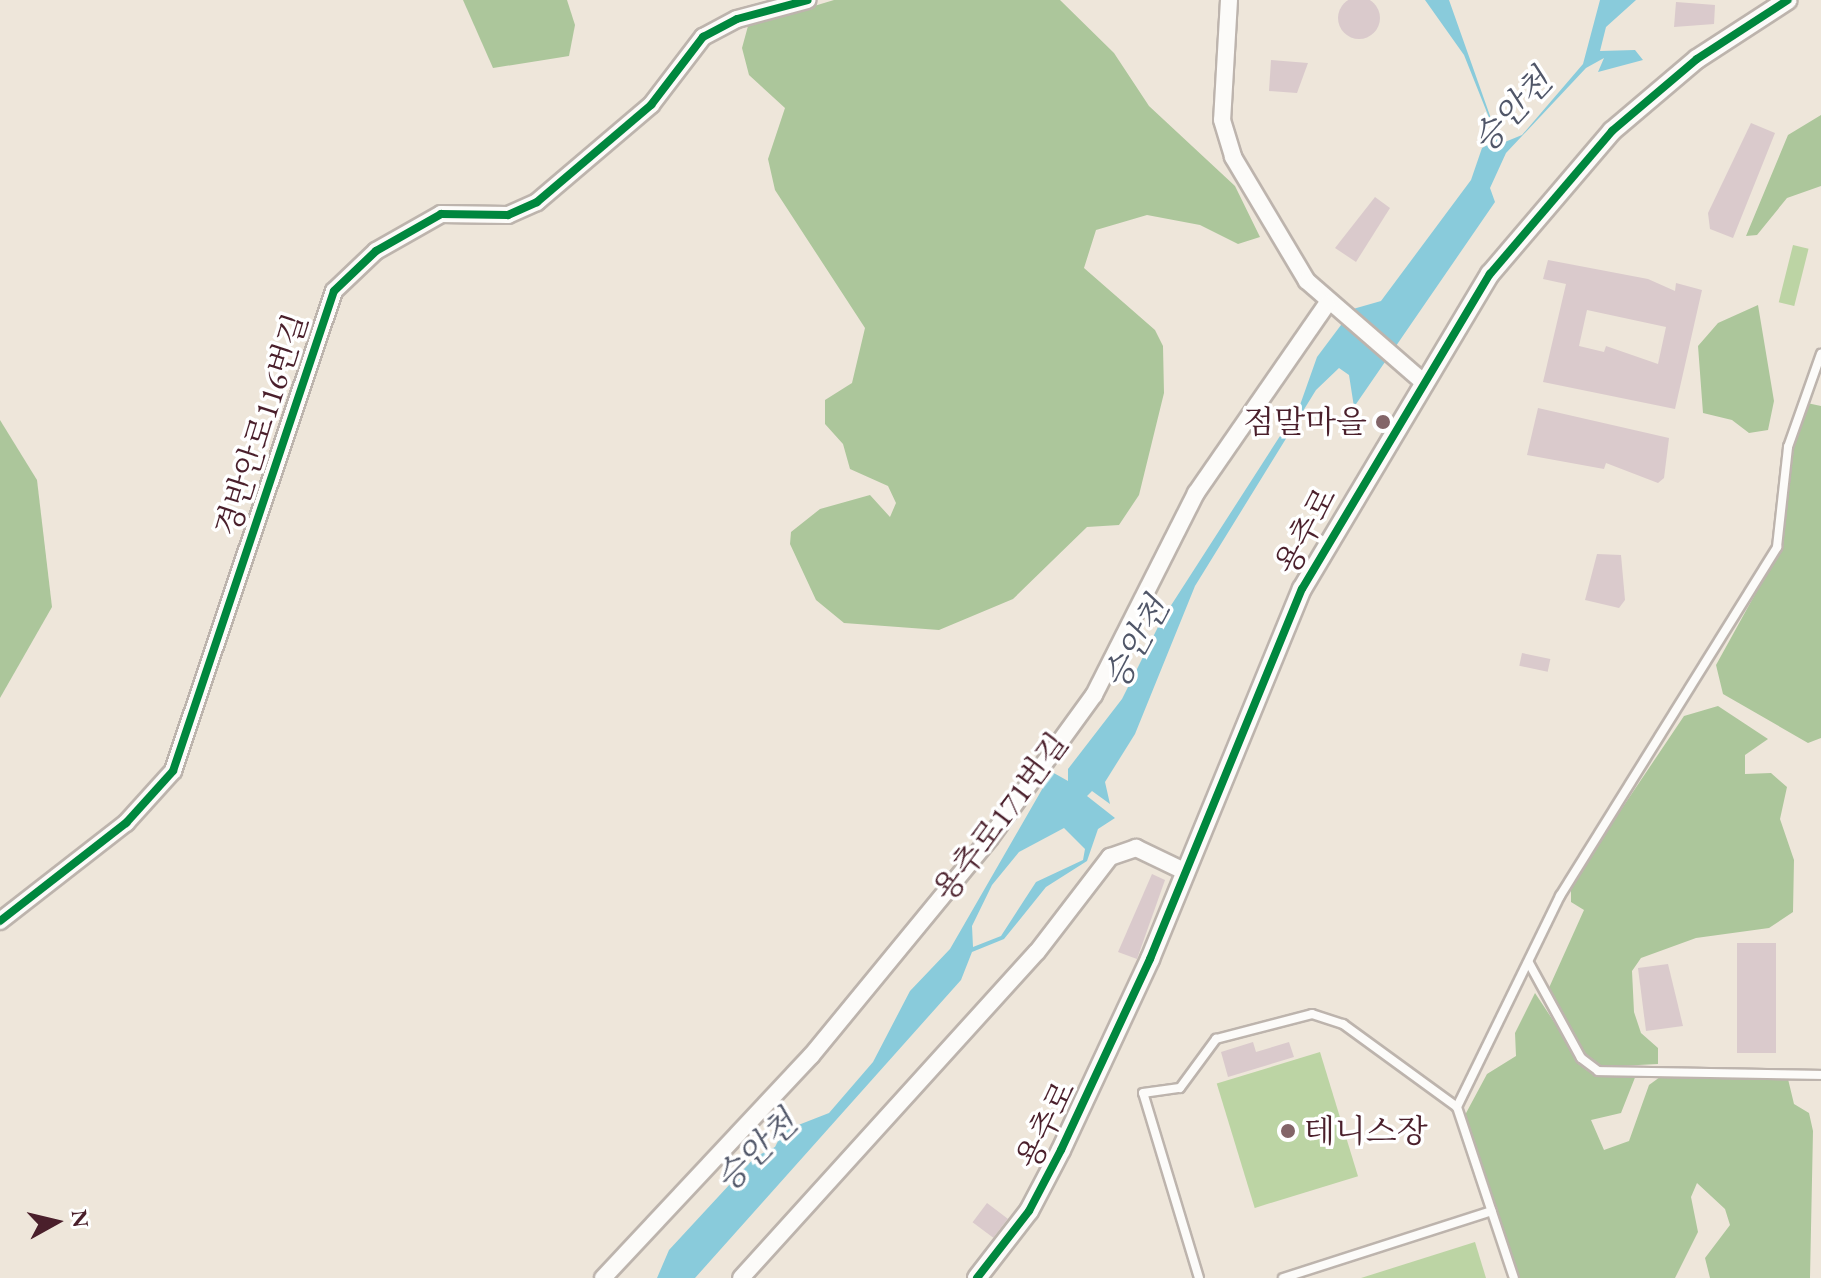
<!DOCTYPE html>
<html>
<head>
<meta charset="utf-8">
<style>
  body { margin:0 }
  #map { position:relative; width:1821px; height:1278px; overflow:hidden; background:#eee6da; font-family:"EB Garamond","Noto Serif KR",serif }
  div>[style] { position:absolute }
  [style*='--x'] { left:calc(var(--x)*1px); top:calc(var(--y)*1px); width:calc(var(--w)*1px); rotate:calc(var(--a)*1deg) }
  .green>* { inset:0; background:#bcd4a4; transform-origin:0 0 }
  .forest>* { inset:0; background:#acc69b }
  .water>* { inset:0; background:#89cbdb }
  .building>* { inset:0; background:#dacacc; transform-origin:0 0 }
  .round { border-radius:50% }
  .roads { filter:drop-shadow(2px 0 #bdb4ad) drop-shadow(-2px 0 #bdb4ad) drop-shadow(0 2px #bdb4ad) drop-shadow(0 -2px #bdb4ad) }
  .service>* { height:8px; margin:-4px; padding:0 4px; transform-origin:4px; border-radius:4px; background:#fcfbf9 }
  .minor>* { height:16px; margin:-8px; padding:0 8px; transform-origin:8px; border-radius:8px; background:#fcfbf9 }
  .tertiary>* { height:18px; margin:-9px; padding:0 9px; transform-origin:9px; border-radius:9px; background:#fcfbf9 }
  .cycleway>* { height:8px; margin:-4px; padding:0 4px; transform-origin:4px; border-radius:4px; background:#00873e }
  .dots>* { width:22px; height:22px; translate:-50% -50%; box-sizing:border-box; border:4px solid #fff; border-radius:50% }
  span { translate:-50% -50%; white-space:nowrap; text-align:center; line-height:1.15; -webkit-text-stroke:7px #fff; paint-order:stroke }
  .poi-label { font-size:32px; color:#4a1f2b }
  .right { translate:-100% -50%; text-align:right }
  .left { translate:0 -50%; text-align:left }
  .street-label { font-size:32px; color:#4a1f2b }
  .water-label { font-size:34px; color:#515769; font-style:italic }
  .north { position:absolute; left:16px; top:1182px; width:80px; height:80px; -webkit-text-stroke:6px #fff; paint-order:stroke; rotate:82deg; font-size:22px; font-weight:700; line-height:32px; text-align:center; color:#4a1f2b }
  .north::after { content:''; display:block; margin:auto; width:28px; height:36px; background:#4a1f2b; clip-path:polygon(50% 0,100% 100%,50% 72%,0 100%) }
</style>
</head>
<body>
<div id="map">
  <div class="green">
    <div style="left:1793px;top:245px;width:16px;height:59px;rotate:14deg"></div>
    <div style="left:1320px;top:1052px;width:130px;height:108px;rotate:73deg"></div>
    <div style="clip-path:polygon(1475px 1242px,1486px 1278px,1361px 1278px)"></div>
  </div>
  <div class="forest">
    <div style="clip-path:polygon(463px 0,567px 0,575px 25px,569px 56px,493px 68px)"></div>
    <div style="clip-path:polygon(834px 0,1060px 0,1114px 53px,1149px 106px,1235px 186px,1260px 237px,1238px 244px,1200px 225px,1147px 215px,1096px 230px,1084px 268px,1155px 330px,1163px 346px,1164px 393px,1139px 495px,1119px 525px,1087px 527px,1013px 599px,939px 630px,844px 623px,816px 600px,790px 544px,791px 532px,820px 509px,870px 495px,890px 517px,896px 503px,888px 486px,850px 469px,843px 444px,825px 424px,825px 400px,852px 383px,865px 328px,775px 190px,768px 159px,785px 108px,749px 75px,742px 48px,748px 26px)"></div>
    <div style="clip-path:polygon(1821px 115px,1821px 186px,1787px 198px,1757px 235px,1746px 236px,1788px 135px)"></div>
    <div style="clip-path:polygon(1758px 305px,1774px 401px,1768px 430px,1749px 433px,1732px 420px,1703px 413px,1698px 346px,1718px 323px)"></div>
    <div style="clip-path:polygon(1807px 403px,1821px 406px,1821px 738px,1808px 743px,1723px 694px,1716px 665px,1780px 549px,1790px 448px)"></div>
    <div style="clip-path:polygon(0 420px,37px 480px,52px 607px,0 698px)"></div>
    <div style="clip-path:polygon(1718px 706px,1768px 739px,1745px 755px,1745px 774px,1771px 773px,1787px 787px,1780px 819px,1794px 860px,1793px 912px,1769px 928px,1696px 938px,1641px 958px,1632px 971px,1634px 1012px,1641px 1033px,1658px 1048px,1658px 1064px,1600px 1067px,1584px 1057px,1548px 990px,1584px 910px,1571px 902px,1571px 884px,1684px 716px)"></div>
    <div style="clip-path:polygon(1535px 993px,1586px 1070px,1636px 1075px,1621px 1113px,1591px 1120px,1604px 1150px,1629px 1141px,1649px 1085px,1660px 1077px,1788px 1079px,1794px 1104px,1809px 1113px,1813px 1131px,1810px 1278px,1710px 1278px,1705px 1258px,1730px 1225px,1725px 1209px,1697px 1183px,1691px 1197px,1698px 1232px,1675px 1278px,1518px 1278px,1465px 1115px,1487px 1074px,1516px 1056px,1515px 1033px)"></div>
  </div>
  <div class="water">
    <div style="clip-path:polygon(evenodd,1425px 0,1449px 0,1500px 144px,1522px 135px,1583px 64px,1600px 0,1636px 0,1606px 27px,1600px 51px,1635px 50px,1643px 60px,1598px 72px,1604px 58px,1586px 68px,1506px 153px,1490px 188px,1495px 202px,1354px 407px,1349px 375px,1339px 368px,1316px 390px,1195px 586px,1135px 734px,1105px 782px,1110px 804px,1092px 791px,1087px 796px,1115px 818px,1098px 829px,1087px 861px,1046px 887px,1004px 939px,972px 952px,961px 980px,695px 1278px,657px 1278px,669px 1250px,755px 1157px,775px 1147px,783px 1131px,829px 1113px,873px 1062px,910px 991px,950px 949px,1052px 772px,1068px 781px,1068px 769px,1122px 699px,1161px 621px,1300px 405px,1317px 357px,1353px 309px,1381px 301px,1471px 180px,1482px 148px,1493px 142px,1492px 125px,1464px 55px,1425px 0,1064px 828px,1085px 849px,1083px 860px,1036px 882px,1001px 936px,973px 947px,972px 926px,992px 885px,1019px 852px,1064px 828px)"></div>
  </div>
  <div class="building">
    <div class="round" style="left:1338px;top:-3px;width:42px;height:42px"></div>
    <div style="clip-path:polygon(1676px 2px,1715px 5px,1714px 24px,1674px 27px)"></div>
    <div style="clip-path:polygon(1271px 60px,1308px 63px,1297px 93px,1269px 91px)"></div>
    <div style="clip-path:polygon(1751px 123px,1775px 133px,1733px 238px,1710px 229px,1708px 213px)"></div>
    <div style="clip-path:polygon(1375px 197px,1390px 208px,1356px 262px,1335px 248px)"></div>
    <div style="clip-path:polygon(evenodd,1548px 260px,1648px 279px,1675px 291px,1676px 283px,1702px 290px,1675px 409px,1543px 382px,1566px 284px,1543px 279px,1548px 260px,1587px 310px,1666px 327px,1658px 364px,1606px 346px,1604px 352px,1579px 346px,1587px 310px)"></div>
    <div style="clip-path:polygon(1538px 408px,1669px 438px,1664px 478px,1658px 483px,1606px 463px,1604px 469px,1527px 455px)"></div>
    <div style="clip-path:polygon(1597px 554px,1621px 555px,1625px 600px,1619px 608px,1585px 600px)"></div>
    <div style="left:1522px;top:653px;width:29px;height:13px;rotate:12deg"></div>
    <div style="clip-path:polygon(1152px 874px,1165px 880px,1137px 959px,1118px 952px)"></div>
    <div style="left:1737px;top:943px;width:39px;height:110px"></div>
    <div style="clip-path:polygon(1668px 964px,1683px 1026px,1646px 1031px,1638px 968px)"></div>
    <div style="clip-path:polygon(1253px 1042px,1256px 1052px,1289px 1042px,1294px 1057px,1228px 1077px,1221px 1052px)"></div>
    <div style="left:987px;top:1203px;width:26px;height:24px;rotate:37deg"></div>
  </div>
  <div class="roads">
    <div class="service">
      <div style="--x:1529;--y:963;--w:108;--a:61.3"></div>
      <div style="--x:1581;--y:1058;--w:21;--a:37"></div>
      <div style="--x:1598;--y:1071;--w:223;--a:1"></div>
      <div style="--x:1457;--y:1107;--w:180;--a:71.6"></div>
      <div style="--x:1199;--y:1278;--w:193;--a:-106.8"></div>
      <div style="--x:1143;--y:1093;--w:37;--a:-8"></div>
      <div style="--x:1180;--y:1088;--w:61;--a:-53.7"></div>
      <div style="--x:1216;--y:1039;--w:99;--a:-14.6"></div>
      <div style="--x:1312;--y:1014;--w:33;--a:18"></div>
      <div style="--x:1343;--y:1024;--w:141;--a:36.1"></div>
      <div style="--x:1457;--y:1107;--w:235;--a:-64"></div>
      <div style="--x:1560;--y:896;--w:411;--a:-58.1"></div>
      <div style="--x:1777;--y:547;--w:101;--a:-83.7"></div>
      <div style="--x:1788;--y:447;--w:99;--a:-70.5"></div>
      <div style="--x:1283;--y:1278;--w:219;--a:-17.8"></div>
    </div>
    <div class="minor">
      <div style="--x:1229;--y:0;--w:120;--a:93.3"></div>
      <div style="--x:1222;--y:120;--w:39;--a:73"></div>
      <div style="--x:1233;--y:157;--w:144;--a:59.2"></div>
      <div style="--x:1307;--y:281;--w:154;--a:41"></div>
      <div style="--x:0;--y:921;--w:160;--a:-37.9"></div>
      <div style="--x:126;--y:823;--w:70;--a:-47.9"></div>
      <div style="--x:173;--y:771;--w:506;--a:-71.46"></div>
      <div style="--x:334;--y:291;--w:58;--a:-43.6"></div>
      <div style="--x:376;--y:251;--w:75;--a:-29.6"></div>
      <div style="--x:441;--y:214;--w:67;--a:0.9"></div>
      <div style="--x:508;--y:215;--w:32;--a:-24"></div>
      <div style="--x:537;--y:202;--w:150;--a:-40.4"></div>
      <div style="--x:651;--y:105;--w:86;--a:-52.6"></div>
      <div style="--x:703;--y:37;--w:38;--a:-28"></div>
      <div style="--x:737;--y:19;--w:73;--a:-15"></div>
      <div style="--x:603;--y:1278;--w:304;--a:-46.9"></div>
      <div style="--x:811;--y:1056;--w:282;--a:-50.6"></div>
      <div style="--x:990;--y:838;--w:177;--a:-54"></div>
      <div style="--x:1094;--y:695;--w:226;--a:-63.2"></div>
      <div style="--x:1196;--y:493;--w:230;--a:-55.3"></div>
      <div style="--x:741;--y:1278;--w:440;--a:-47.8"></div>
      <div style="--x:1037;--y:952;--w:120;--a:-52.5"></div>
      <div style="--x:1110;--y:857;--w:28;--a:-19"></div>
      <div style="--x:1136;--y:848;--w:55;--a:25.6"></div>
    </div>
    <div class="tertiary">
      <div style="--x:977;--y:1278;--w:85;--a:-52.2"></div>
      <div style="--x:1029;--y:1211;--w:69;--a:-62.3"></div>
      <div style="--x:1061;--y:1150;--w:211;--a:-65"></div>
      <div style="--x:1150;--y:959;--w:400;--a:-67.7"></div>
      <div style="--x:1302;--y:589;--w:367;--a:-59.2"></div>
      <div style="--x:1490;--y:274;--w:188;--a:-49.5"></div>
      <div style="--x:1612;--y:131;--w:111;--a:-40.3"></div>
      <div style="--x:1697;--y:59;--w:108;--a:-33"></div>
    </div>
  </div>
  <div class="cycleway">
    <div style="--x:0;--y:921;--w:160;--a:-37.9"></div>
    <div style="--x:126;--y:823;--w:70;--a:-47.9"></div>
    <div style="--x:173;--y:771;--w:506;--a:-71.46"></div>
    <div style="--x:334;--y:291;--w:58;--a:-43.6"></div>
    <div style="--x:376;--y:251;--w:75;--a:-29.6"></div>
    <div style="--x:441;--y:214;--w:67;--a:0.9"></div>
    <div style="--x:508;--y:215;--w:32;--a:-24"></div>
    <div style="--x:537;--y:202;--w:150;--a:-40.4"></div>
    <div style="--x:651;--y:105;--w:86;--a:-52.6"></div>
    <div style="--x:703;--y:37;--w:38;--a:-28"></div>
    <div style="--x:737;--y:19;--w:73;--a:-15"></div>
    <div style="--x:977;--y:1278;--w:85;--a:-52.2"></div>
    <div style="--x:1029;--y:1211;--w:69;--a:-62.3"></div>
    <div style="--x:1061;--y:1150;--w:211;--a:-65"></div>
    <div style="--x:1150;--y:959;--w:400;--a:-67.7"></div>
    <div style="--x:1302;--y:589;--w:367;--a:-59.2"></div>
    <div style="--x:1490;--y:274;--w:188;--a:-49.5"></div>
    <div style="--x:1612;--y:131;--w:111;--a:-40.3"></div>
    <div style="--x:1697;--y:59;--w:108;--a:-33"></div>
  </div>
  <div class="dots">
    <div style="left:1383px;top:422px;background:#836568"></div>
    <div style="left:1288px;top:1131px;background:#836568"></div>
  </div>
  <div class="poi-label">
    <span class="right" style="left:1367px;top:422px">점말마을</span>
    <span class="left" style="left:1304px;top:1131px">테니스장</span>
  </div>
  <div class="street-label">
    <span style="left:262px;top:425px;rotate:-72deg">경반안로116번길</span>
    <span style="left:1306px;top:531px;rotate:-62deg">용추로</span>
    <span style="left:1001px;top:817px;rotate:-53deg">용추로171번길</span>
    <span style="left:1046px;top:1125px;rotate:-64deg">용추로</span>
  </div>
  <div class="water-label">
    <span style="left:1512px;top:111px;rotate:-47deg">승안천</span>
    <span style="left:1136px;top:643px;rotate:-61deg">승안천</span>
    <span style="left:756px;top:1151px;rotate:-44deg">승안천</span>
  </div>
  <div class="north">N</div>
</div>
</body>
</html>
